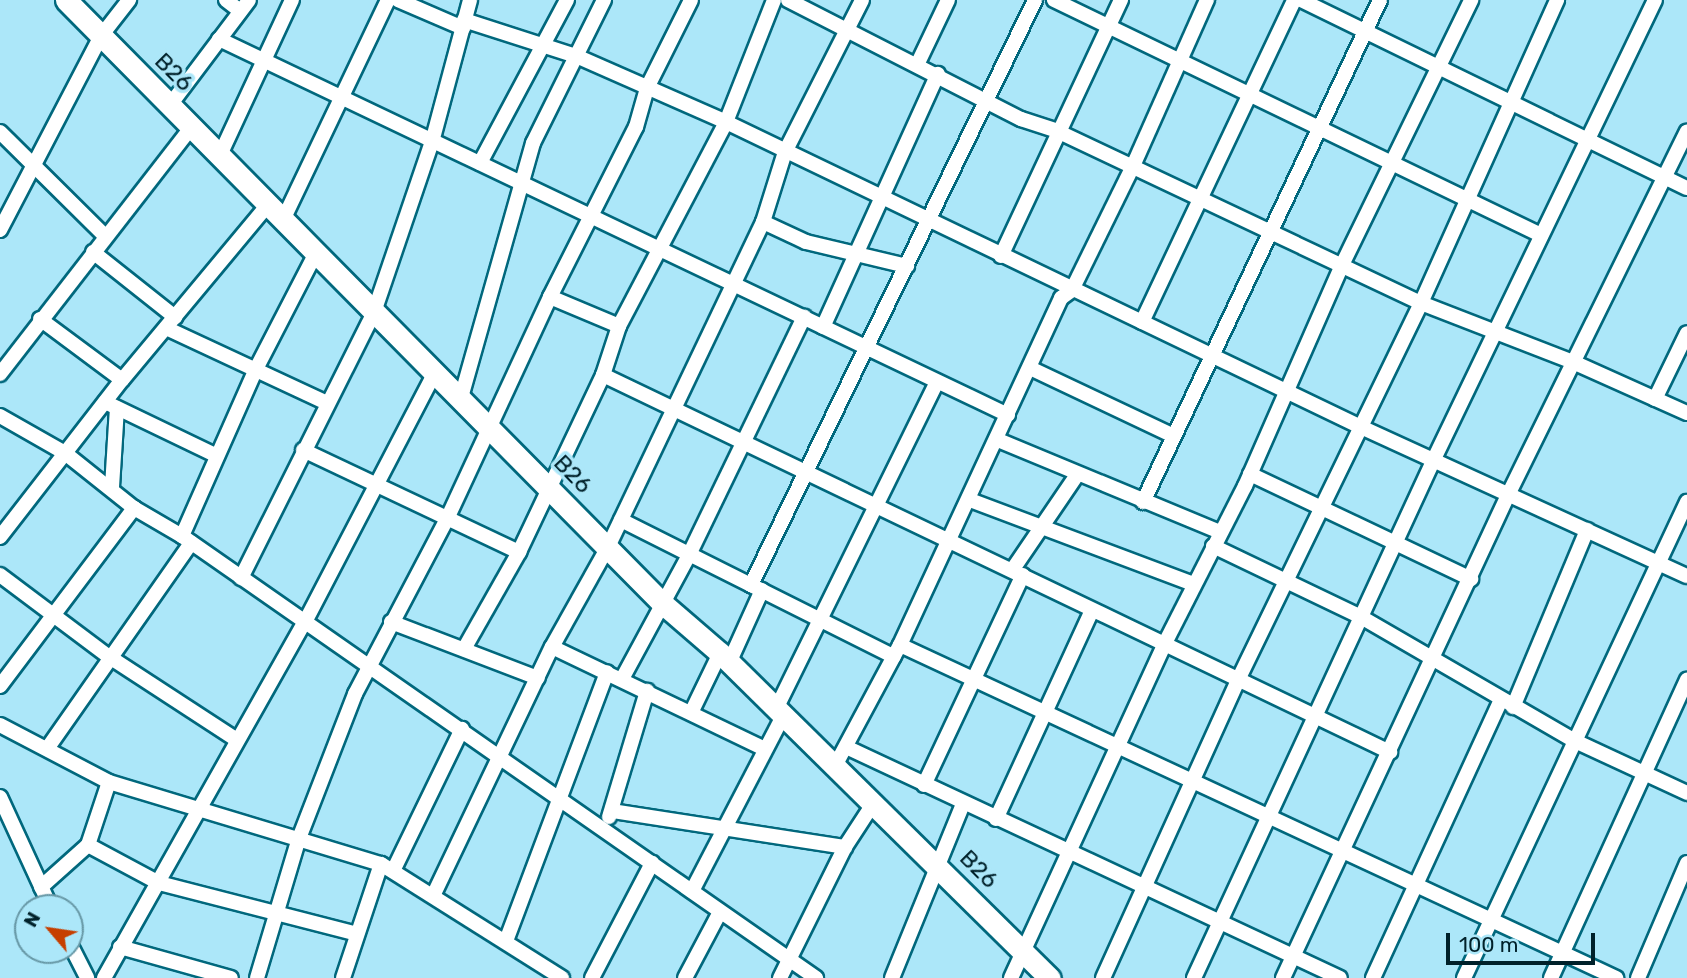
<!DOCTYPE html>
<html>
<head>
<meta charset="utf-8">
<style>
  body { margin:0 }
  #map { position:relative; width:1687px; height:978px; overflow:hidden; background:#ace7f9; font-family:Rubik,sans-serif }
  div>[style] { position:absolute }
  [style*='--x'] { left:calc(var(--x)*1px); top:calc(var(--y)*1px); width:calc(var(--w)*1px); rotate:calc(var(--a)*1deg) }
  .roads { filter:drop-shadow(2px 0 #01687d) drop-shadow(-2px 0 #01687d) drop-shadow(0 2px #01687d) drop-shadow(0 -2px #01687d) }
  .minor>* { height:14px; margin:-7px; padding:0 7px; transform-origin:7px; border-radius:7px; background:#fff }
  .highway>* { height:21px; margin:-10.5px; padding:0 10.5px; transform-origin:10.5px; border-radius:10.5px; background:#fff }
  span { translate:-50% -50%; white-space:nowrap; text-align:center; line-height:1.15; -webkit-text-stroke:7px #ace7f9; paint-order:stroke }
  .street-label { font-size:23px; color:#00212a }
  .north { position:absolute; left:14px; top:894px; width:70px; height:70px; box-sizing:border-box; background:#ace7f9; border:2px solid #6798a6; border-radius:50%; rotate:299deg; font-size:19px; font-weight:700; line-height:28px; text-align:center; color:#00212a }
  .north::after { content:''; display:block; margin:auto; width:24px; height:32px; background:#c63f00; clip-path:polygon(50% 0,100% 100%,50% 72%,0 100%) }
  .scale { position:absolute; left:1446px; top:933px; width:149px; height:32px; box-sizing:border-box; border:4px solid #00212a; border-top:0; padding-left:9px; font-size:21px; line-height:24px; white-space:nowrap; color:#00212a; -webkit-text-stroke:5px #ace7f9; paint-order:stroke }
</style>
</head>
<body>
<div id="map">
  <div class="roads">
    <div class="minor">
      <div style="--x:226;--y:0;--w:18;--a:38"></div>
      <div style="--x:398;--y:0;--w:71;--a:23.3"></div>
      <div style="--x:788;--y:0;--w:262;--a:27.1"></div>
      <div style="--x:1021;--y:119;--w:38;--a:18"></div>
      <div style="--x:1057;--y:131;--w:403;--a:25.3"></div>
      <div style="--x:1421;--y:303;--w:163;--a:21.2"></div>
      <div style="--x:1573;--y:362;--w:125;--a:24.1"></div>
      <div style="--x:1054;--y:0;--w:541;--a:25.76"></div>
      <div style="--x:1301;--y:0;--w:429;--a:26"></div>
      <div style="--x:464;--y:20;--w:118;--a:17.8"></div>
      <div style="--x:576;--y:56;--w:164;--a:23.7"></div>
      <div style="--x:726;--y:122;--w:704;--a:25.66"></div>
      <div style="--x:1361;--y:427;--w:358;--a:24.6"></div>
      <div style="--x:219;--y:39;--w:874;--a:25.48"></div>
      <div style="--x:917;--y:65;--w:72;--a:-64.5"></div>
      <div style="--x:170;--y:105;--w:131;--a:-53"></div>
      <div style="--x:0;--y:132;--w:146;--a:44.7"></div>
      <div style="--x:220;--y:155;--w:171;--a:-65.1"></div>
      <div style="--x:480;--y:163;--w:185;--a:-61.9"></div>
      <div style="--x:283;--y:220;--w:244;--a:-64.5"></div>
      <div style="--x:763;--y:222;--w:47;--a:24.9"></div>
      <div style="--x:806;--y:242;--w:104;--a:13.4"></div>
      <div style="--x:0;--y:230;--w:219;--a:-62.5"></div>
      <div style="--x:101;--y:36;--w:46;--a:-52.1"></div>
      <div style="--x:93;--y:252;--w:105;--a:38.4"></div>
      <div style="--x:1001;--y:256;--w:283;--a:-64.9"></div>
      <div style="--x:550;--y:297;--w:75;--a:22.8"></div>
      <div style="--x:40;--y:319;--w:102;--a:36.6"></div>
      <div style="--x:1142;--y:322;--w:356;--a:-64.7"></div>
      <div style="--x:823;--y:327;--w:278;--a:-65.6"></div>
      <div style="--x:166;--y:328;--w:175;--a:25"></div>
      <div style="--x:1030;--y:368;--w:157;--a:25.3"></div>
      <div style="--x:0;--y:374;--w:311;--a:-52.2"></div>
      <div style="--x:603;--y:375;--w:873;--a:25.6"></div>
      <div style="--x:1655;--y:399;--w:73;--a:-64.1"></div>
      <div style="--x:460;--y:401;--w:268;--a:-74.2"></div>
      <div style="--x:533;--y:143;--w:160;--a:-63.6"></div>
      <div style="--x:105;--y:402;--w:124;--a:25.7"></div>
      <div style="--x:0;--y:416;--w:75;--a:29.6"></div>
      <div style="--x:65;--y:453;--w:88;--a:38.6"></div>
      <div style="--x:134;--y:508;--w:56;--a:30.3"></div>
      <div style="--x:182;--y:536;--w:773;--a:34.88"></div>
      <div style="--x:998;--y:440;--w:240;--a:22.5"></div>
      <div style="--x:303;--y:450;--w:239;--a:25.3"></div>
      <div style="--x:1250;--y:474;--w:245;--a:25.4"></div>
      <div style="--x:112;--y:487;--w:79;--a:-86.4"></div>
      <div style="--x:970;--y:500;--w:239;--a:20.6"></div>
      <div style="--x:1143;--y:502;--w:555;--a:-64.73"></div>
      <div style="--x:621;--y:520;--w:305;--a:26.6"></div>
      <div style="--x:182;--y:536;--w:183;--a:-66.1"></div>
      <div style="--x:256;--y:369;--w:131;--a:-62.7"></div>
      <div style="--x:0;--y:537;--w:199;--a:-52.2"></div>
      <div style="--x:122;--y:380;--w:228;--a:-50.2"></div>
      <div style="--x:1213;--y:546;--w:164;--a:25.6"></div>
      <div style="--x:1361;--y:617;--w:245;--a:30.1"></div>
      <div style="--x:1573;--y:740;--w:126;--a:24.9"></div>
      <div style="--x:1013;--y:569;--w:114;--a:-55.8"></div>
      <div style="--x:0;--y:575;--w:135;--a:36.9"></div>
      <div style="--x:108;--y:656;--w:154;--a:33.1"></div>
      <div style="--x:241;--y:578;--w:297;--a:-63.4"></div>
      <div style="--x:374;--y:312;--w:180;--a:-71.2"></div>
      <div style="--x:432;--y:142;--w:147;--a:-75"></div>
      <div style="--x:751;--y:585;--w:650;--a:-64.1"></div>
      <div style="--x:391;--y:622;--w:157;--a:20.9"></div>
      <div style="--x:900;--y:645;--w:790;--a:24.94"></div>
      <div style="--x:552;--y:647;--w:234;--a:25.6"></div>
      <div style="--x:464;--y:649;--w:112;--a:-60.4"></div>
      <div style="--x:519;--y:552;--w:196;--a:-64.6"></div>
      <div style="--x:603;--y:375;--w:52;--a:-71.9"></div>
      <div style="--x:619;--y:326;--w:230;--a:-62.3"></div>
      <div style="--x:726;--y:122;--w:131;--a:-68.5"></div>
      <div style="--x:729;--y:663;--w:80;--a:-65.7"></div>
      <div style="--x:622;--y:679;--w:139;--a:-61.6"></div>
      <div style="--x:688;--y:557;--w:267;--a:-64.2"></div>
      <div style="--x:0;--y:686;--w:223;--a:-53"></div>
      <div style="--x:1513;--y:707;--w:192;--a:-67.3"></div>
      <div style="--x:776;--y:709;--w:364;--a:-63.8"></div>
      <div style="--x:691;--y:713;--w:67;--a:-64.2"></div>
      <div style="--x:0;--y:725;--w:123;--a:27.6"></div>
      <div style="--x:109;--y:782;--w:284;--a:16.8"></div>
      <div style="--x:381;--y:864;--w:214;--a:32.2"></div>
      <div style="--x:49;--y:746;--w:248;--a:-55"></div>
      <div style="--x:846;--y:747;--w:545;--a:25.06"></div>
      <div style="--x:835;--y:766;--w:137;--a:-61.8"></div>
      <div style="--x:900;--y:645;--w:383;--a:-65.1"></div>
      <div style="--x:1061;--y:298;--w:14;--a:-36"></div>
      <div style="--x:1072;--y:290;--w:138;--a:-63.8"></div>
      <div style="--x:1133;--y:166;--w:182;--a:-66"></div>
      <div style="--x:924;--y:785;--w:232;--a:-64.8"></div>
      <div style="--x:0;--y:797;--w:122;--a:65.3"></div>
      <div style="--x:612;--y:811;--w:236;--a:8.8"></div>
      <div style="--x:609;--y:817;--w:132;--a:-73.2"></div>
      <div style="--x:996;--y:819;--w:230;--a:-65.3"></div>
      <div style="--x:88;--y:845;--w:81;--a:28.2"></div>
      <div style="--x:159;--y:883;--w:204;--a:14.4"></div>
      <div style="--x:393;--y:871;--w:158;--a:-64.1"></div>
      <div style="--x:41;--y:887;--w:63;--a:-41.8"></div>
      <div style="--x:88;--y:845;--w:66;--a:-71.6"></div>
      <div style="--x:692;--y:891;--w:197;--a:-62.5"></div>
      <div style="--x:433;--y:896;--w:276;--a:-64.5"></div>
      <div style="--x:552;--y:647;--w:115;--a:-60.8"></div>
      <div style="--x:608;--y:547;--w:360;--a:-64.5"></div>
      <div style="--x:763;--y:222;--w:73;--a:-72.6"></div>
      <div style="--x:785;--y:152;--w:170;--a:-63.1"></div>
      <div style="--x:506;--y:941;--w:287;--a:-69.4"></div>
      <div style="--x:70;--y:944;--w:38;--a:63"></div>
      <div style="--x:120;--y:947;--w:115;--a:15.6"></div>
      <div style="--x:104;--y:978;--w:409;--a:-60.6"></div>
      <div style="--x:305;--y:622;--w:280;--a:-62.5"></div>
      <div style="--x:257;--y:978;--w:143;--a:-73.3"></div>
      <div style="--x:298;--y:841;--w:158;--a:-68.8"></div>
      <div style="--x:355;--y:694;--w:198;--a:-62.3"></div>
      <div style="--x:447;--y:519;--w:245;--a:-65.1"></div>
      <div style="--x:550;--y:297;--w:191;--a:-63.2"></div>
      <div style="--x:636;--y:127;--w:41;--a:-74.2"></div>
      <div style="--x:647;--y:88;--w:98;--a:-63.4"></div>
      <div style="--x:343;--y:978;--w:120;--a:-71.6"></div>
      <div style="--x:592;--y:978;--w:130;--a:-62.4"></div>
      <div style="--x:685;--y:978;--w:75;--a:-62.1"></div>
      <div style="--x:780;--y:978;--w:146;--a:-63.6"></div>
      <div style="--x:845;--y:847;--w:51;--a:-56.9"></div>
      <div style="--x:892;--y:978;--w:188;--a:-67.8"></div>
      <div style="--x:1011;--y:978;--w:369;--a:-65.3"></div>
      <div style="--x:1165;--y:643;--w:176;--a:-63"></div>
      <div style="--x:1245;--y:486;--w:241;--a:-66.3"></div>
      <div style="--x:1342;--y:265;--w:295;--a:-64"></div>
      <div style="--x:1103;--y:978;--w:327;--a:-65.6"></div>
      <div style="--x:1238;--y:680;--w:419;--a:-64.1"></div>
      <div style="--x:1421;--y:303;--w:332;--a:-65.8"></div>
      <div style="--x:1194;--y:978;--w:572;--a:-65.18"></div>
      <div style="--x:1434;--y:459;--w:509;--a:-64.29"></div>
      <div style="--x:1283;--y:978;--w:533;--a:-65.02"></div>
      <div style="--x:1508;--y:495;--w:405;--a:-63.8"></div>
      <div style="--x:1373;--y:978;--w:306;--a:-65.3"></div>
      <div style="--x:1464;--y:978;--w:526;--a:-64.9"></div>
      <div style="--x:1551;--y:978;--w:328;--a:-65.5"></div>
      <div style="--x:1638;--y:978;--w:125;--a:-66.9"></div>
    </div>
    <div class="highway">
      <div style="--x:66;--y:0;--w:848;--a:45.33"></div>
      <div style="--x:662;--y:603;--w:77;--a:40.8"></div>
      <div style="--x:720;--y:653;--w:463;--a:44.6"></div>
    </div>
  </div>
  <div class="street-label">
    <span style="left:174px;top:72px;rotate:45deg">B26</span>
    <span style="left:573px;top:474px;rotate:46deg">B26</span>
    <span style="left:979px;top:869px;rotate:45deg">B26</span>
  </div>
  <div class="north">N</div>
  <div class="scale">100 m</div>
</div>
</body>
</html>
